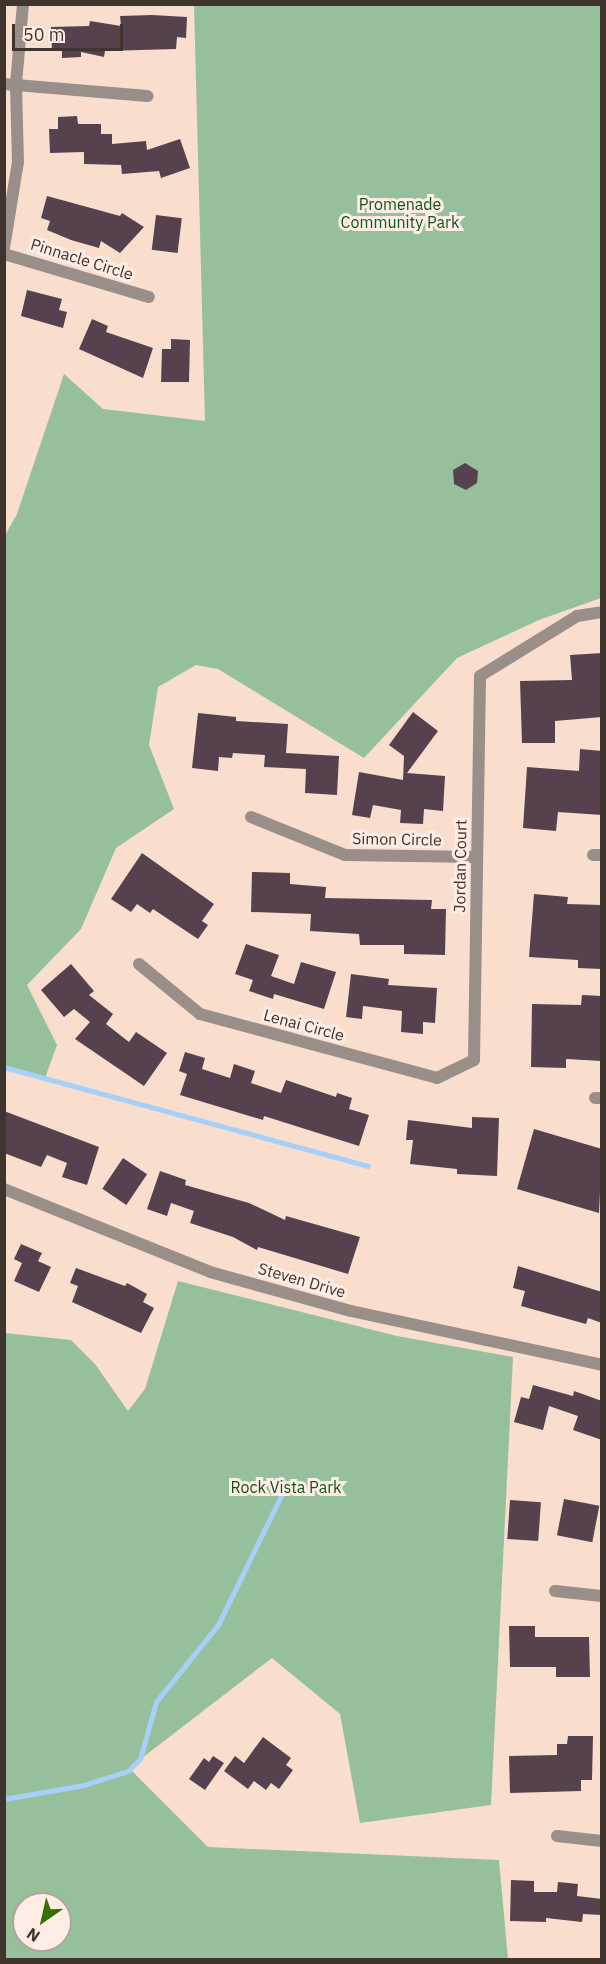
<!DOCTYPE html>
<html>
<head>
<meta charset="utf-8">
<style>
  body { margin:0 }
  #map { position:relative; width:606px; height:1964px; overflow:hidden; background:#f9dece; font-family:"IBM Plex Sans",sans-serif }
  div>[style] { position:absolute }
  [style*='--x'] { left:calc(var(--x)*1px); top:calc(var(--y)*1px); width:calc(var(--w)*1px); rotate:calc(var(--a)*1deg) }
  .green>* { inset:0; background:#96c09b }
  .stream>* { height:4.5px; margin:-2.25px; padding:0 2.25px; transform-origin:2.25px; border-radius:2.25px; background:#a6d0f8 }
  .building>* { inset:0; background:#56414f; transform-origin:0 0 }
  .street>* { height:12px; margin:-6px; padding:0 6px; transform-origin:6px; border-radius:6px; background:#998e88 }
  span { translate:-50% -50%; white-space:nowrap; text-align:center; line-height:1.15; -webkit-text-stroke:6px #feede4; paint-order:stroke }
  .park-label { font-size:16px; color:#115323 }
  .street-label { font-size:16px; color:#3f342e }
  .frame { position:absolute; inset:0; border:6px solid #3f342e; pointer-events:none }
  .north { position:absolute; left:12px; top:1892px; width:60px; height:60px; box-sizing:border-box; background:#feede4; border:2px solid #b2a39b; border-radius:50%; rotate:214deg; font-size:16px; font-weight:700; line-height:24px; text-align:center; color:#3f342e }
  .north::after { content:''; display:block; margin:auto; width:21px; height:27px; background:#367000; clip-path:polygon(50% 0,100% 100%,50% 72%,0 100%) }
  .scale { position:absolute; left:12px; top:24px; width:111px; height:27px; box-sizing:border-box; border:3px solid #3f342e; border-top:0; padding-left:8px; font-size:18px; line-height:21px; white-space:nowrap; color:#3f342e; -webkit-text-stroke:4px #feede4; paint-order:stroke }
</style>
</head>
<body>
<div id="map">
  <div class="green">
    <div style="clip-path:polygon(194px 5px,601px 5px,601px 598px,539px 620px,457px 658px,364px 758px,218px 669px,196px 665px,158px 687px,149px 745px,174px 809px,116px 848px,81px 929px,27px 985px,57px 1045px,45px 1078px,5px 1066px,4px 537px,17px 514px,64px 374px,103px 409px,205px 421px)"></div>
    <div style="clip-path:polygon(evenodd,178px 1281px,397px 1336px,513px 1357px,491px 1805px,360px 1823px,340px 1714px,272px 1658px,129px 1768px,208px 1847px,499px 1860px,508px 1959px,5px 1959px,5px 1333px,71px 1340px,95px 1364px,128px 1411px,145px 1389px,178px 1281px,24px 1904px,60px 1904px,60px 1940px,24px 1940px,24px 1904px)"></div>
  </div>
  <div class="stream">
    <div style="--x:4;--y:1067;--w:377;--a:15.2"></div>
    <div style="--x:4;--y:1799;--w:81;--a:-9.9"></div>
    <div style="--x:84;--y:1785;--w:46;--a:-17.7"></div>
    <div style="--x:128;--y:1771;--w:17;--a:-45"></div>
    <div style="--x:140;--y:1759;--w:59;--a:-74.3"></div>
    <div style="--x:156;--y:1702;--w:99;--a:-51.2"></div>
    <div style="--x:218;--y:1625;--w:144;--a:-64"></div>
  </div>
  <div class="building">
    <div style="clip-path:polygon(152px 15px,187px 17px,186px 38px,177px 37px,176px 49px,105px 51px,104px 57px,81px 52px,81px 57px,62px 58px,62px 51px,52px 51px,51px 27px,89px 26px,90px 21px,121px 26px,120px 16px)"></div>
    <div style="clip-path:polygon(77px 116px,78px 124px,101px 124px,101px 134px,112px 134px,112px 144px,146px 141px,147px 150px,180px 139px,190px 168px,161px 178px,159px 171px,122px 174px,121px 165px,84px 164px,84px 152px,50px 153px,49px 129px,58px 129px,58px 117px)"></div>
    <div style="clip-path:polygon(47px 196px,120px 216px,122px 213px,144px 227px,120px 253px,101px 241px,99px 248px,71px 240px,47px 230px,50px 221px,41px 218px)"></div>
    <div style="left:156px;top:215px;width:26px;height:35px;rotate:7deg"></div>
    <div style="clip-path:polygon(27px 290px,62px 299px,59px 310px,67px 312px,63px 328px,21px 316px)"></div>
    <div style="clip-path:polygon(92px 319px,108px 326px,106px 332px,153px 348px,143px 378px,79px 349px)"></div>
    <div style="clip-path:polygon(171px 339px,190px 340px,189px 382px,161px 382px,162px 349px,171px 349px)"></div>
    <div style="clip-path:polygon(465px 463px,478px 471px,477px 483px,466px 490px,454px 484px,453px 470px)"></div>
    <div style="clip-path:polygon(602px 653px,602px 717px,555px 721px,555px 743px,522px 743px,520px 681px,572px 680px,570px 655px)"></div>
    <div style="clip-path:polygon(413px 712px,438px 731px,407px 773px,445px 776px,443px 811px,424px 809px,423px 824px,400px 823px,401px 810px,373px 805px,370px 818px,352px 815px,359px 772px,403px 780px,404px 756px,389px 745px)"></div>
    <div style="clip-path:polygon(198px 713px,236px 717px,236px 721px,288px 724px,286px 753px,339px 756px,337px 795px,305px 793px,306px 769px,264px 767px,265px 755px,233px 753px,232px 758px,219px 757px,218px 771px,192px 768px)"></div>
    <div style="clip-path:polygon(580px 749px,602px 751px,602px 815px,558px 812px,556px 831px,523px 828px,527px 767px,579px 771px)"></div>
    <div style="clip-path:polygon(142px 853px,214px 904px,202px 921px,208px 925px,198px 939px,153px 909px,150px 913px,137px 904px,131px 912px,111px 899px)"></div>
    <div style="clip-path:polygon(252px 872px,290px 873px,290px 884px,326px 887px,325px 898px,432px 900px,431px 909px,446px 909px,445px 955px,404px 954px,404px 945px,360px 945px,359px 934px,310px 931px,311px 914px,251px 912px)"></div>
    <div style="clip-path:polygon(534px 894px,568px 897px,567px 904px,602px 905px,602px 969px,578px 968px,578px 960px,529px 957px)"></div>
    <div style="clip-path:polygon(246px 944px,279px 955px,271px 976px,294px 984px,301px 962px,336px 972px,324px 1009px,274px 994px,273px 999px,249px 991px,253px 980px,235px 974px)"></div>
    <div style="clip-path:polygon(71px 964px,94px 991px,89px 995px,113px 1014px,106px 1024px,129px 1042px,136px 1032px,167px 1053px,144px 1086px,75px 1039px,90px 1022px,74px 1009px,64px 1017px,41px 990px)"></div>
    <div style="clip-path:polygon(351px 974px,389px 979px,388px 985px,437px 988px,435px 1023px,423px 1022px,423px 1034px,401px 1032px,402px 1011px,363px 1006px,362px 1019px,346px 1017px)"></div>
    <div style="clip-path:polygon(582px 995px,602px 996px,602px 1061px,566px 1059px,566px 1068px,531px 1067px,532px 1004px,581px 1005px)"></div>
    <div style="clip-path:polygon(185px 1052px,205px 1058px,202px 1069px,230px 1078px,234px 1064px,255px 1071px,251px 1083px,281px 1093px,286px 1080px,336px 1097px,337px 1093px,352px 1098px,349px 1109px,369px 1115px,359px 1146px,264px 1116px,263px 1120px,180px 1095px,187px 1074px,179px 1071px)"></div>
    <div style="clip-path:polygon(4px 1111px,99px 1147px,87px 1185px,62px 1177px,67px 1163px,47px 1155px,41px 1167px,4px 1153px)"></div>
    <div style="clip-path:polygon(472px 1117px,499px 1118px,497px 1176px,457px 1174px,457px 1169px,410px 1164px,413px 1140px,406px 1140px,408px 1120px,472px 1128px)"></div>
    <div style="clip-path:polygon(534px 1129px,602px 1149px,599px 1213px,517px 1189px)"></div>
    <div style="left:123px;top:1158px;width:29px;height:37px;rotate:34deg"></div>
    <div style="clip-path:polygon(160px 1171px,186px 1180px,185px 1185px,249px 1203px,285px 1220px,286px 1216px,360px 1237px,348px 1274px,258px 1247px,257px 1250px,233px 1237px,190px 1223px,194px 1211px,171px 1203px,167px 1216px,147px 1209px)"></div>
    <div style="clip-path:polygon(21px 1244px,42px 1253px,38px 1261px,51px 1267px,39px 1292px,14px 1281px,22px 1263px,14px 1259px)"></div>
    <div style="clip-path:polygon(518px 1266px,602px 1292px,602px 1323px,588px 1318px,586px 1324px,521px 1306px,525px 1291px,513px 1288px)"></div>
    <div style="clip-path:polygon(76px 1268px,125px 1286px,127px 1283px,147px 1294px,143px 1302px,154px 1308px,141px 1333px,72px 1302px,78px 1286px,70px 1283px)"></div>
    <div style="clip-path:polygon(533px 1385px,573px 1396px,574px 1391px,602px 1401px,602px 1440px,573px 1430px,578px 1416px,549px 1406px,543px 1430px,514px 1422px,521px 1397px,529px 1399px)"></div>
    <div style="left:564px;top:1499px;width:36px;height:37px;rotate:11deg"></div>
    <div style="left:510px;top:1500px;width:31px;height:39px;rotate:4deg"></div>
    <div style="clip-path:polygon(509px 1626px,535px 1626px,535px 1637px,589px 1637px,590px 1677px,556px 1677px,556px 1667px,510px 1667px)"></div>
    <div style="clip-path:polygon(568px 1736px,593px 1736px,592px 1780px,581px 1780px,581px 1791px,510px 1793px,509px 1756px,557px 1755px,557px 1744px,567px 1744px)"></div>
    <div style="clip-path:polygon(263px 1737px,291px 1758px,286px 1765px,293px 1770px,279px 1789px,271px 1783px,266px 1790px,254px 1781px,248px 1789px,224px 1771px,235px 1756px,244px 1763px)"></div>
    <div style="clip-path:polygon(213px 1756px,224px 1763px,205px 1790px,189px 1779px,204px 1758px,209px 1762px)"></div>
    <div style="clip-path:polygon(511px 1880px,534px 1881px,534px 1892px,557px 1892px,558px 1882px,578px 1884px,577px 1896px,602px 1899px,602px 1915px,583px 1914px,582px 1922px,546px 1918px,546px 1922px,510px 1921px)"></div>
  </div>
  <div class="street">
    <div style="--x:4;--y:84;--w:144;--a:4.8"></div>
    <div style="--x:4;--y:248;--w:87;--a:-80.8"></div>
    <div style="--x:18;--y:162;--w:78;--a:-91.5"></div>
    <div style="--x:16;--y:84;--w:80;--a:-85"></div>
    <div style="--x:4;--y:254;--w:151;--a:16.5"></div>
    <div style="--x:251;--y:817;--w:101;--a:22"></div>
    <div style="--x:345;--y:855;--w:132;--a:0.9"></div>
    <div style="--x:593;--y:855;--w:9;--a:0"></div>
    <div style="--x:139;--y:964;--w:79;--a:39.3"></div>
    <div style="--x:200;--y:1014;--w:245;--a:15.1"></div>
    <div style="--x:437;--y:1078;--w:41;--a:-25.9"></div>
    <div style="--x:474;--y:1060;--w:384;--a:-89.1"></div>
    <div style="--x:480;--y:676;--w:114;--a:-31.7"></div>
    <div style="--x:577;--y:616;--w:25;--a:-9"></div>
    <div style="--x:595;--y:1098;--w:7;--a:0"></div>
    <div style="--x:4;--y:1189;--w:222;--a:21.9"></div>
    <div style="--x:210;--y:1272;--w:146;--a:15.5"></div>
    <div style="--x:351;--y:1311;--w:257;--a:12.1"></div>
    <div style="--x:555;--y:1591;--w:47;--a:6.1"></div>
    <div style="--x:557;--y:1836;--w:45;--a:6.3"></div>
  </div>
  <div class="park-label">
    <span style="left:400px;top:213px">Promenade<br>Community Park</span>
    <span style="left:286px;top:1487px">Rock Vista Park</span>
  </div>
  <div class="street-label">
    <span style="left:82px;top:259px;rotate:17deg">Pinnacle Circle</span>
    <span style="left:397px;top:839px;rotate:1deg">Simon Circle</span>
    <span style="left:460px;top:866px;rotate:-89deg">Jordan Court</span>
    <span style="left:304px;top:1025px;rotate:15deg">Lenai Circle</span>
    <span style="left:302px;top:1280px;rotate:16deg">Steven Drive</span>
  </div>
  <div class="frame"></div>
  <div class="north">N</div>
  <div class="scale">50 m</div>
</div>
</body>
</html>
